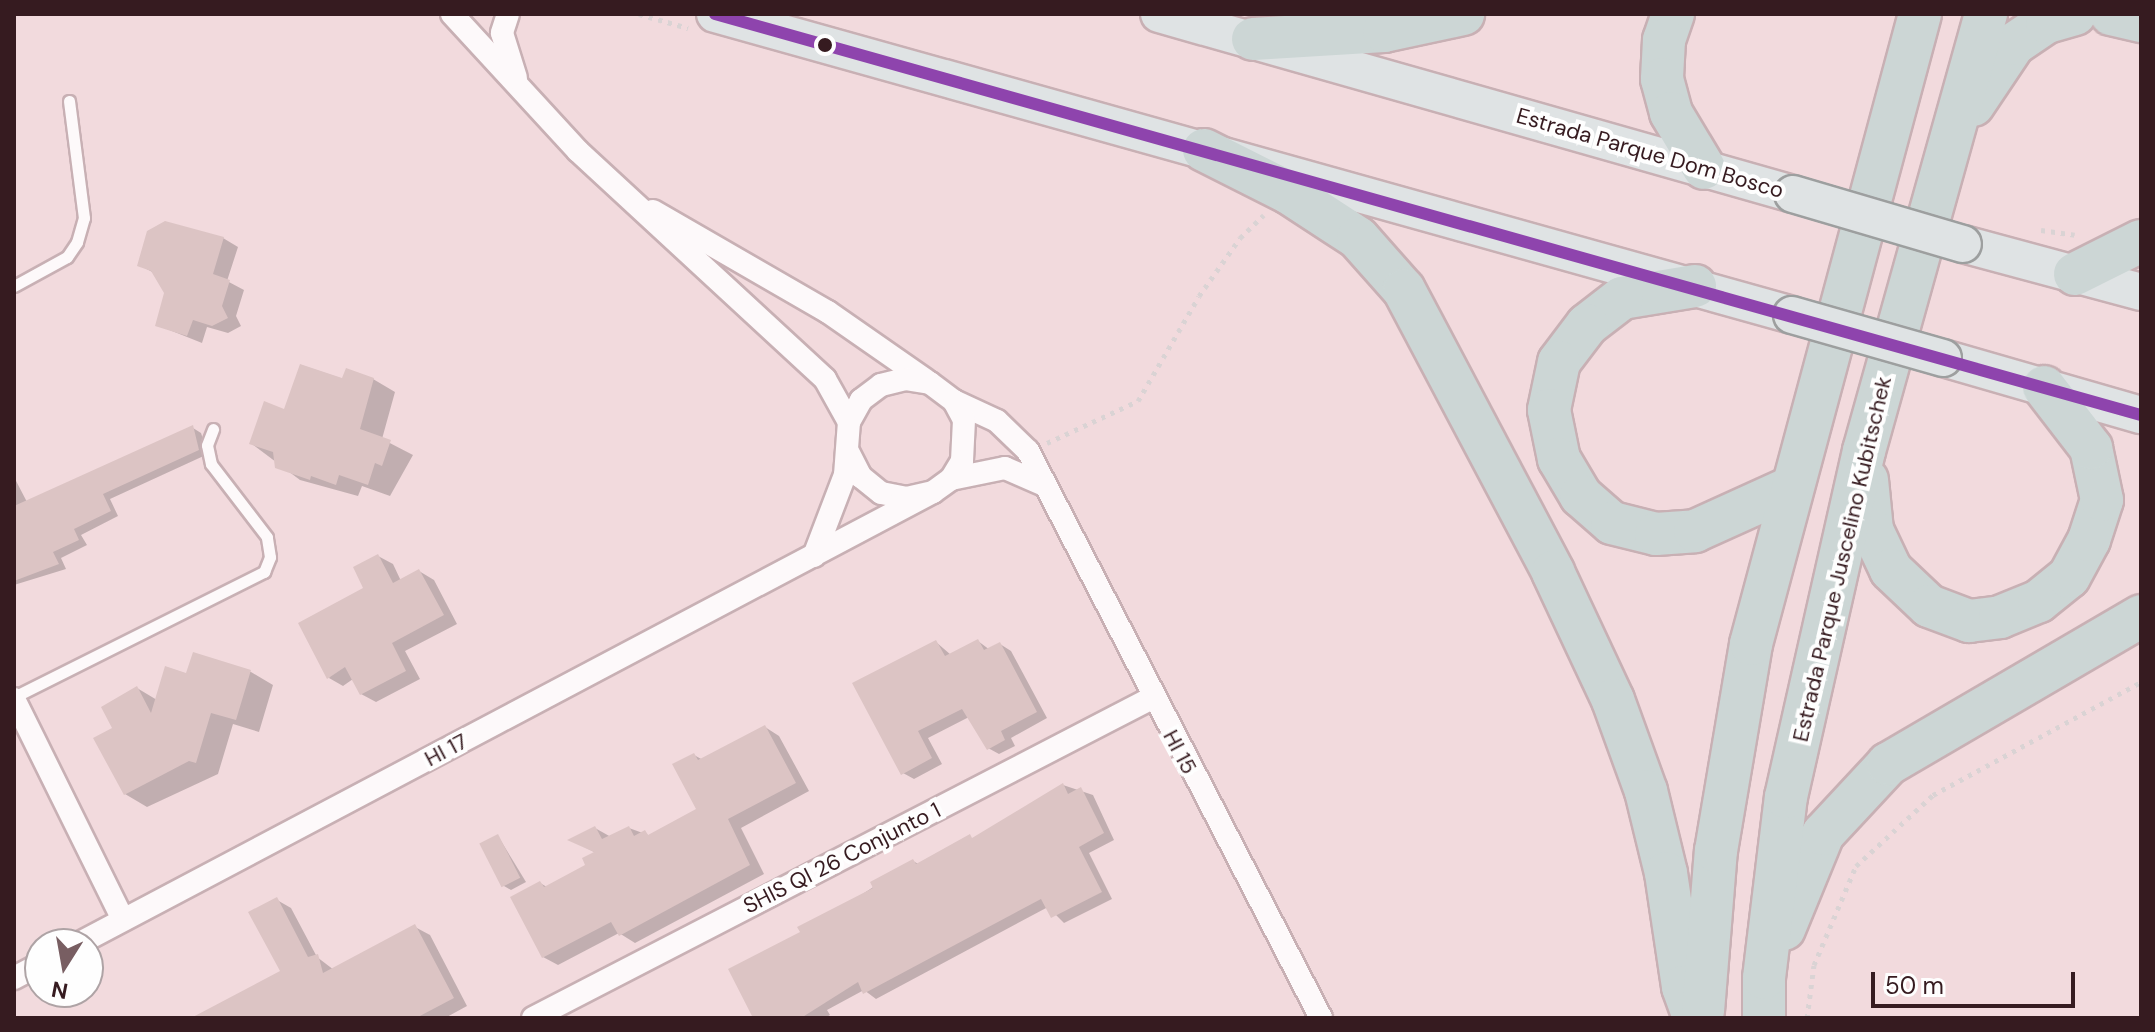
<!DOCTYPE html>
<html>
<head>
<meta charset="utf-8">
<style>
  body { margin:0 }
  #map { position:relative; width:2155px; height:1032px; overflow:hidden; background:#f2dadd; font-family:"DM Sans",sans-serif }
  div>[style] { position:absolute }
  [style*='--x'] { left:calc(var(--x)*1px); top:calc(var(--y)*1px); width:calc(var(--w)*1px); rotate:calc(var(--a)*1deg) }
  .shadow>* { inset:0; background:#0003 }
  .building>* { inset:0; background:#dcc4c4; transform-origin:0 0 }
  .path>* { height:5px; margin-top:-2.5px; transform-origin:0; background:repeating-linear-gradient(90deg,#dad3d4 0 4px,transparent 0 10px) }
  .roads { filter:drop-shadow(2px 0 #c8b0b4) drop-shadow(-2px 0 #c8b0b4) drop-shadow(0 2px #c8b0b4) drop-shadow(0 -2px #c8b0b4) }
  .lane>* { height:11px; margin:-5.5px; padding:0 5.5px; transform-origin:5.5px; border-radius:5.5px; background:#fdf9fa }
  .street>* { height:22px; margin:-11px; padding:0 11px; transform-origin:11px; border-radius:11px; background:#fdf9fa }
  .primary>* { height:36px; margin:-18px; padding:0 18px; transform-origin:18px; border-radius:18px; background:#dfe3e4 }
  .highway>* { height:42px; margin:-21px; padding:0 21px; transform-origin:21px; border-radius:21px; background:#ccd6d5 }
  .bridges { filter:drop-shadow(2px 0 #9d9f9f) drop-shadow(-2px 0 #9d9f9f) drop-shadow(0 2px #9d9f9f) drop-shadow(0 -2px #9d9f9f) }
  .primary-bridge>* { height:36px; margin:-18px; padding:0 18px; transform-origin:18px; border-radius:18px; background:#dfe3e4 }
  .bus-1>* { height:12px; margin:-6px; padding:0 6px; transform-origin:6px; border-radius:6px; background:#8e44ad }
  .dots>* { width:22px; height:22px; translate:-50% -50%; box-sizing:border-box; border:4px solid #fefefe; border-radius:50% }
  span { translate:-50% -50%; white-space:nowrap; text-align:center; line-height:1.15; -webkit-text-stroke:8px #fefefe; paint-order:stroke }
  .street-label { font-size:22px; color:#361b20 }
  .frame { position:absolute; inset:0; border:16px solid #361b20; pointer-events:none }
  .north { position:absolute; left:24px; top:928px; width:80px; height:80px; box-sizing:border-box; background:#fefefe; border:2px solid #aea3a5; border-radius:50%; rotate:191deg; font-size:22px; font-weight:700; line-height:32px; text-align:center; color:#361b20 }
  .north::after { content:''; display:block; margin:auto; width:28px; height:36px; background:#785e62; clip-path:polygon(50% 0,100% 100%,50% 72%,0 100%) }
  .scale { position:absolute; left:1871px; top:972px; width:204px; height:36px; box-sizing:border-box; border:4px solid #361b20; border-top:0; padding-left:10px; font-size:24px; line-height:28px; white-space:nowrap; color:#361b20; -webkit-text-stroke:6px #fefefe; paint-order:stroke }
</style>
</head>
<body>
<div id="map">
  <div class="shadow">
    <div style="clip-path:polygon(223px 238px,238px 247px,227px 281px,244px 290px,236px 316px,241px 326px,228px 333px,207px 327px,202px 343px,157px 325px,166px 293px,156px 274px,139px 265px)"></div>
    <div style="clip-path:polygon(373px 379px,395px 392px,382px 439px,413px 455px,390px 496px,362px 486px,358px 496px,300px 480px,252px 444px,286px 411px,343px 380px)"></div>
    <div style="clip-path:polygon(193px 428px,201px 433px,208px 454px,110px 499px,118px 516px,81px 535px,87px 545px,61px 558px,66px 569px,14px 585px,14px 477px,27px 502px)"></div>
    <div style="clip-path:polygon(378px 556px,393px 564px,401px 581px,419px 571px,434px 580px,457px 624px,405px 651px,420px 679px,376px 702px,361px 694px,353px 679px,343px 686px,329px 678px)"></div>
    <div style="clip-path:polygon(978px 641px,990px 650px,1000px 644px,1011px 651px,1047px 718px,1011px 738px,1015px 746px,999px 754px,988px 748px,969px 717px,928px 738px,942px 764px,914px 779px,903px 773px,936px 642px,951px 655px)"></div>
    <div style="clip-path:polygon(194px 655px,251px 672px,273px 685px,259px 732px,233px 724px,218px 774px,147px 807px,125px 794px,114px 729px,137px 688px,157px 700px,188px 676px)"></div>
    <div style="clip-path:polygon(765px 727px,779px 736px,809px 791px,741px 828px,764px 874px,635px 943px,619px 933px,558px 965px,543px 957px,540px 883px,547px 887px,588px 865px,596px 853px,571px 840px,595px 828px,611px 837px,629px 828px,651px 836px,699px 810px,694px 755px,703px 760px)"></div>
    <div style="clip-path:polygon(1063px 785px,1093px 795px,1114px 840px,1089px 853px,1112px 899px,1064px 923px,1048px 907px,876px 999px,864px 990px,827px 1010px,830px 1015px,825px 1018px,759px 1018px,803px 933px,913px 861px,920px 865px,974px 839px)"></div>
    <div style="clip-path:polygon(498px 836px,526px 882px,511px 890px,504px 886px)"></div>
    <div style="clip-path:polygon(277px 900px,291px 908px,317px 957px,334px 970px,415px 927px,430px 935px,467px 1006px,445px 1018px,210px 1018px,283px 972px)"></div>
  </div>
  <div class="building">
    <div style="clip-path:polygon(165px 221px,224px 237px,213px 274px,230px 280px,222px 306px,228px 318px,212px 326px,193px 320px,187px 336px,155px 326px,164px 293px,151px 271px,137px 266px,147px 231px)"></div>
    <div style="clip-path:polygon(300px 364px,342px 378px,346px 368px,374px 378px,360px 429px,391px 440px,382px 466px,375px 463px,368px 485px,339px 475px,336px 485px,311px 476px,310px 480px,275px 468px,273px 452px,249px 444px,264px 401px,284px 409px)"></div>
    <div style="clip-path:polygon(193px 425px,199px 450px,103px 494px,111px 511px,74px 529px,79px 540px,53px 552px,59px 564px,14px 581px,14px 506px)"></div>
    <div style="clip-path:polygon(378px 554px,393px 583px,419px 569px,444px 615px,392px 643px,406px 671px,360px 695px,345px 667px,327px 679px,298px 623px,363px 588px,353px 567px)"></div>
    <div style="clip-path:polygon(978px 639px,984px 650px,1000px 642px,1037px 712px,1001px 731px,1005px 740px,987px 750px,962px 709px,918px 731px,932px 758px,901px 775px,852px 683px,936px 640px,945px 656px)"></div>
    <div style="clip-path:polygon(193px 652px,251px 670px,236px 720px,211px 713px,196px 763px,189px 761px,124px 795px,93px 738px,112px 728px,101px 707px,137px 686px,151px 713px,165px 666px,186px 673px)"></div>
    <div style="clip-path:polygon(765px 725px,796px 783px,728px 819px,750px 865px,619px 936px,611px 922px,542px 958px,510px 897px,540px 881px,544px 887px,585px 865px,582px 858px,594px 852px,567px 840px,595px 826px,602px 839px,629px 826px,634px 836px,645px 830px,648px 835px,696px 809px,672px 764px,694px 753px,698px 760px)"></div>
    <div style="clip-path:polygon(1063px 783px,1068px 794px,1081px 787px,1104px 833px,1079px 847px,1102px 892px,1051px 918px,1041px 899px,863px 994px,858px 982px,801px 1018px,753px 1018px,728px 969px,800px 932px,797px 927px,873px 888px,870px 882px,913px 859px,916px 864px,970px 834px,972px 838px)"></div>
    <div style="left:498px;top:834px;width:49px;height:21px;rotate:63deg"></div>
    <div style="clip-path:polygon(277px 897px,308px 957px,318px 954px,323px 973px,415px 924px,454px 998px,416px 1018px,191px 1018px,280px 971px,248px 912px)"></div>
  </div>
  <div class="path">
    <div style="--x:639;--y:14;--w:51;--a:15.9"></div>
    <div style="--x:2041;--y:230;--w:34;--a:8"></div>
    <div style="--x:1047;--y:443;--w:100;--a:-24.8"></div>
    <div style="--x:1138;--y:401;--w:121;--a:-59.8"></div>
    <div style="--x:1199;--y:296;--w:71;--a:-54.7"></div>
    <div style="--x:1240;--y:238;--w:33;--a:-44"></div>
    <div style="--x:1807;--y:1018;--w:53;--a:-82.5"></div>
    <div style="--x:1814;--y:965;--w:108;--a:-67"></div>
    <div style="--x:1856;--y:866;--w:105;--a:-42.7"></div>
    <div style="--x:1933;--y:795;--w:237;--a:-28.5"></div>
  </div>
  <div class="roads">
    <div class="lane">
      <div style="--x:14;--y:286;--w:60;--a:-28.7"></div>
      <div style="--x:67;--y:257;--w:18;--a:-56"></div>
      <div style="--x:77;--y:242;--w:25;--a:-74"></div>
      <div style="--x:84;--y:218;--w:118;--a:-97.3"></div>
      <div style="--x:14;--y:697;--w:280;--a:-26.6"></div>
      <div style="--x:264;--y:572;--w:16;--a:-68"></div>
      <div style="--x:270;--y:557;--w:20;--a:-99"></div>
      <div style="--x:267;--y:537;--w:92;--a:-127.5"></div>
      <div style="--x:211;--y:464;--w:19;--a:-102"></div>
      <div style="--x:207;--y:445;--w:17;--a:-69"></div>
    </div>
    <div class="street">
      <div style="--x:452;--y:14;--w:186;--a:47.4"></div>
      <div style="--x:578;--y:151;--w:336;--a:42.7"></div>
      <div style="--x:825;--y:379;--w:49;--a:60.8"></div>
      <div style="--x:508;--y:14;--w:20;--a:108"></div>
      <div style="--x:502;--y:33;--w:47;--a:72.7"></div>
      <div style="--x:653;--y:211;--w:202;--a:30"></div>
      <div style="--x:828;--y:312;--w:119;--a:34.8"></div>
      <div style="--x:954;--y:401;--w:47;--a:24.9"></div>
      <div style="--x:997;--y:421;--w:43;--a:44.1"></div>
      <div style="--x:1028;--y:451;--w:638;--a:62.67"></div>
      <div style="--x:951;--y:479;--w:55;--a:-11.5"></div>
      <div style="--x:1005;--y:468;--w:40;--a:23.4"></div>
      <div style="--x:814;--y:556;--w:87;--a:-69.1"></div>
      <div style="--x:845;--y:475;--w:53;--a:-85.7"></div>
      <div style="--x:849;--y:422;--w:25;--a:-61"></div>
      <div style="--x:861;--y:400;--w:25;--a:-37"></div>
      <div style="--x:881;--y:385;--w:25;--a:-14"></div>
      <div style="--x:905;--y:379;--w:25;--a:9"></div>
      <div style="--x:930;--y:383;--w:30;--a:37"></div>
      <div style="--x:954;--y:401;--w:21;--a:62"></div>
      <div style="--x:964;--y:420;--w:41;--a:92.8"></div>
      <div style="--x:962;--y:461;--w:21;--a:121"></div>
      <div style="--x:951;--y:479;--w:22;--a:144"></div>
      <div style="--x:933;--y:492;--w:27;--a:167"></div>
      <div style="--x:907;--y:498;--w:26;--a:-169"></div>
      <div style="--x:881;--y:493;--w:26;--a:-141"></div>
      <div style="--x:861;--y:477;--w:27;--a:-117"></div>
      <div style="--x:14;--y:699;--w:246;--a:63.7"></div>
      <div style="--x:78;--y:944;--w:967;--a:-27.86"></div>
      <div style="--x:14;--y:978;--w:30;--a:-28"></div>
      <div style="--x:533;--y:1018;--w:697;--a:-27.34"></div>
    </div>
    <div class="primary">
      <div style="--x:715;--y:14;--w:1118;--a:15.61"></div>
      <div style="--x:1159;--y:14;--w:659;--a:15.85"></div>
      <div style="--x:1963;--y:244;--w:184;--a:15.1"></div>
      <div style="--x:1943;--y:358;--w:206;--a:16.1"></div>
    </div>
    <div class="highway">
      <div style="--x:1673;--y:14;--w:28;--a:109"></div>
      <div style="--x:1664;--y:40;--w:39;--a:93"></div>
      <div style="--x:1662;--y:79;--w:35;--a:75"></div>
      <div style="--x:1671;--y:113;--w:64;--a:59"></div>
      <div style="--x:2111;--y:14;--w:31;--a:13"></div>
      <div style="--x:1253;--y:39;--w:131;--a:-3.5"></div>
      <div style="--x:1384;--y:31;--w:81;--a:-12.1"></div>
      <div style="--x:1973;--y:105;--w:73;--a:-56.1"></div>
      <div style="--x:2014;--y:44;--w:40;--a:-34"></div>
      <div style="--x:2047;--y:22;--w:29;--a:-16"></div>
      <div style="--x:1204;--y:150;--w:95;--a:26.8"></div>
      <div style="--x:1289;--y:193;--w:82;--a:33.1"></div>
      <div style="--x:1358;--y:238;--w:69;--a:48.5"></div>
      <div style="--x:1404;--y:290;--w:319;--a:62.1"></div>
      <div style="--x:1553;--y:572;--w:141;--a:64.9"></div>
      <div style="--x:1613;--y:700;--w:97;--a:70.1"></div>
      <div style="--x:1646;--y:791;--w:84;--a:76.3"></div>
      <div style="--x:1666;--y:873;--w:115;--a:81.5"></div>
      <div style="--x:1683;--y:987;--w:33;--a:70"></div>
      <div style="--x:2075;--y:274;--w:74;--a:-26.6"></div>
      <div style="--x:1695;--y:286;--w:74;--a:170.7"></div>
      <div style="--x:1622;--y:298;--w:44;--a:142.4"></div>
      <div style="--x:1587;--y:325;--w:46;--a:127.1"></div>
      <div style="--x:1559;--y:362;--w:49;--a:101.8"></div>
      <div style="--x:1549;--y:410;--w:50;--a:78.5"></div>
      <div style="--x:1559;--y:459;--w:43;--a:59.3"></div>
      <div style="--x:1581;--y:496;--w:41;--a:41.1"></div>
      <div style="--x:1612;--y:523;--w:45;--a:14"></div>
      <div style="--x:1656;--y:534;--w:39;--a:-4"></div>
      <div style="--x:1695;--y:531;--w:104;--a:-24.4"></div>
      <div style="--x:1867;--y:480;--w:50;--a:84.3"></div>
      <div style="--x:1872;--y:530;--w:44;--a:64.6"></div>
      <div style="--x:1891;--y:570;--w:52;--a:43.5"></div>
      <div style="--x:1929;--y:606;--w:43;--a:20.6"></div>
      <div style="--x:1969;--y:621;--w:31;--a:-7"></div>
      <div style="--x:2000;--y:617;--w:42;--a:-22.3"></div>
      <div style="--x:2039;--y:601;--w:38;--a:-39"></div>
      <div style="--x:2069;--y:577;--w:42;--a:-61.6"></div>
      <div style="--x:2089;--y:540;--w:42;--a:-72"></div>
      <div style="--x:2102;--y:500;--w:53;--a:-101.9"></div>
      <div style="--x:2091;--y:448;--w:77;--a:-127.6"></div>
      <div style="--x:1784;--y:929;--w:103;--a:-67.7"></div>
      <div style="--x:1823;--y:834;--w:96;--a:-47.1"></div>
      <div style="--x:1888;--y:764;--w:293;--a:-30.3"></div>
      <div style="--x:1703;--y:1011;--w:161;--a:-85.4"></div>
      <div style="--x:1716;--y:851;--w:210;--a:-80.4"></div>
      <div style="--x:1751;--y:644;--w:652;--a:-74.98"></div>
      <div style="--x:1764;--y:1018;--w:40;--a:-90"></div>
      <div style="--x:1764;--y:978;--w:182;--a:-83.1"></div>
      <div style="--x:1786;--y:797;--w:355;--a:-77.3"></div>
      <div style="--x:1864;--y:451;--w:454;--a:-74.4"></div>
    </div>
  </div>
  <div class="bridges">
    <div class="primary-bridge">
      <div style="--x:1793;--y:194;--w:177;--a:16.4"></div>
      <div style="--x:1792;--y:315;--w:157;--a:15.9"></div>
    </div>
  </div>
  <div class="bus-1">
    <div style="--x:715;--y:14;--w:1481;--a:15.71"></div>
  </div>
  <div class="dots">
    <div style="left:825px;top:45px;background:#361b20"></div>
  </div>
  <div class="street-label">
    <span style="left:1650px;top:153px;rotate:16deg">Estrada Parque Dom Bosco</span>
    <span style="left:1842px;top:559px;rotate:-77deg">Estrada Parque Juscelino Kubitschek</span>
    <span style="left:446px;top:750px;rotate:-28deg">HI 17</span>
    <span style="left:1180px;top:752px;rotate:62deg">HI 15</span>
    <span style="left:842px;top:858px;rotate:-27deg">SHIS QI 26 Conjunto 1</span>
  </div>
  <div class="frame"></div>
  <div class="north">N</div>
  <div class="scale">50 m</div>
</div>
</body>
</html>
